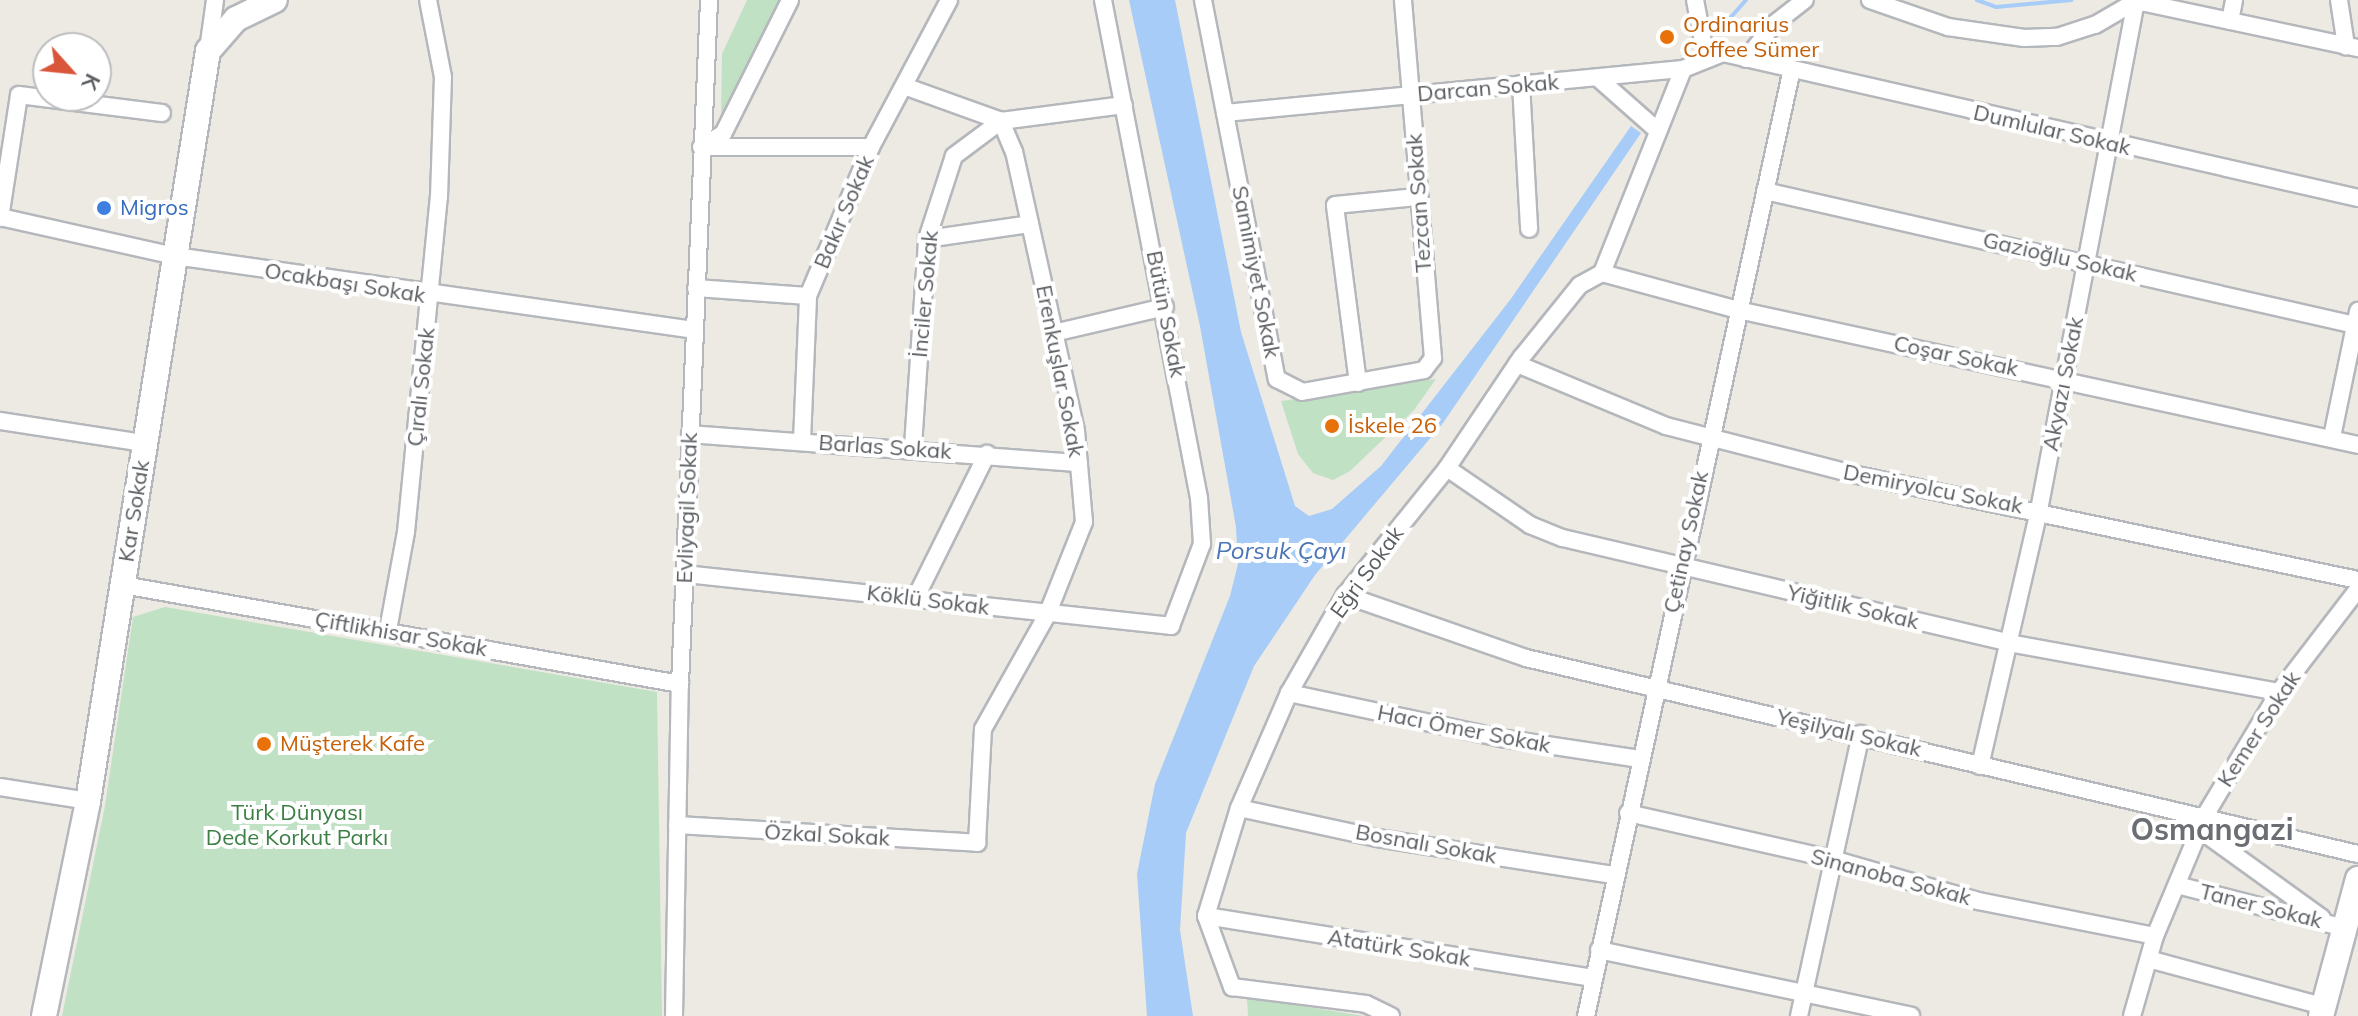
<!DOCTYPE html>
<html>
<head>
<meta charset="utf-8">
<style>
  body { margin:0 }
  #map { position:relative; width:2358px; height:1016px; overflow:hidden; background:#eceae2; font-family:Mulish,sans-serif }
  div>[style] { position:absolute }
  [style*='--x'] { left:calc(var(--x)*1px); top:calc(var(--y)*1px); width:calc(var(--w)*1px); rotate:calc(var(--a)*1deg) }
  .green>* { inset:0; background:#c0e1c3 }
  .water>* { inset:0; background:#a7ccf7 }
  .stream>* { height:4px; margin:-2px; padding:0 2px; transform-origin:2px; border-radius:2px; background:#a7ccf7 }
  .roads { filter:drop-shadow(2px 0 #b4b7bb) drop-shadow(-2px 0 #b4b7bb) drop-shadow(0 2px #b4b7bb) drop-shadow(0 -2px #b4b7bb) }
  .street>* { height:16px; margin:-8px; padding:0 8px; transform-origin:8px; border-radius:8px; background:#fff }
  .secondary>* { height:24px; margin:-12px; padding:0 12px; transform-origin:12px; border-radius:12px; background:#fff }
  .dots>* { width:22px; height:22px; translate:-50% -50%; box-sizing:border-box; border:4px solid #fff; border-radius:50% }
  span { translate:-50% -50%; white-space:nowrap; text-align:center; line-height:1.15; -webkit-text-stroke:8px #fff; paint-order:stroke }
  .food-label { font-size:22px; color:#c56008 }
  .left { translate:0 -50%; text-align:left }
  .street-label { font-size:22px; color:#5a5d61 }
  .shop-label { font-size:22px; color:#366cbe }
  .park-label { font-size:22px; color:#3c7f45 }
  .water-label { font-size:24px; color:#4c76b7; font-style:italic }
  .district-label { font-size:30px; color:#6b6e73; font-weight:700 }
  .north { position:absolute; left:32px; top:32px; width:80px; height:80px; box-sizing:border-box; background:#fff; border:2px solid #bdbec0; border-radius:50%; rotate:117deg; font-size:22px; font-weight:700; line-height:32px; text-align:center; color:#5a5d61 }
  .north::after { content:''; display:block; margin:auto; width:28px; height:36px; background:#d9563b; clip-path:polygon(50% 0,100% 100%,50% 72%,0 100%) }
</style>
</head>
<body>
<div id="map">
  <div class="green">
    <div style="clip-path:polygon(747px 0,779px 0,721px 121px,722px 54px)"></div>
    <div style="clip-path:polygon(1436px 379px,1414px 410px,1350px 471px,1333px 480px,1313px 473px,1298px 454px,1281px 401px)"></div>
    <div style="clip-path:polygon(165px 607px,657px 692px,662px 1016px,62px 1016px,105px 806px,133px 617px)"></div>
    <div style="clip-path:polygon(1247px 997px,1364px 1016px,1248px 1016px)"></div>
  </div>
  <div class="water">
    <div style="clip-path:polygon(1129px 0,1175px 0,1241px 332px,1295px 506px,1309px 516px,1332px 509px,1381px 466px,1510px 300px,1631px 126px,1641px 133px,1443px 423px,1315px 575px,1254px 666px,1186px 833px,1180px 930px,1193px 1016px,1147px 1016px,1137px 874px,1155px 784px,1230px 596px,1238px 564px,1236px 527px,1200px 326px)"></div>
  </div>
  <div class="stream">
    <div style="--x:1977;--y:0;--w:20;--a:20"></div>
    <div style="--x:1996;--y:7;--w:76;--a:-5.3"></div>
    <div style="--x:1717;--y:33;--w:44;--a:-48.7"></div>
  </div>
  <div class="roads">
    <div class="street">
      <div style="--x:1203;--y:0;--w:386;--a:79"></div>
      <div style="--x:1277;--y:379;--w:28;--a:27"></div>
      <div style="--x:1302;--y:392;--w:124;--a:-10.2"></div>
      <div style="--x:1424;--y:370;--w:15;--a:-53"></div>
      <div style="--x:1433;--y:358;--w:359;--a:-94.8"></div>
      <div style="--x:1695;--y:0;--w:58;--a:79.1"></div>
      <div style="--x:1870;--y:0;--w:83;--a:19.1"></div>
      <div style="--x:1948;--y:27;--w:77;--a:8.2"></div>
      <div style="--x:2024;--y:38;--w:33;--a:-2"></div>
      <div style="--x:2057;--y:37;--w:40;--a:-18"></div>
      <div style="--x:2095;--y:25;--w:48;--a:-30.3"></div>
      <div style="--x:2339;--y:0;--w:47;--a:81.3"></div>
      <div style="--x:2136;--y:1;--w:227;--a:12"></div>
      <div style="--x:2230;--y:21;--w:21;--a:-79"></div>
      <div style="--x:208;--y:50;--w:50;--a:-82"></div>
      <div style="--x:1746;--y:59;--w:45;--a:-51.3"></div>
      <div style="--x:1774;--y:24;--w:39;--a:-38"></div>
      <div style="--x:1598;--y:78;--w:80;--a:41.5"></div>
      <div style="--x:1521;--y:84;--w:145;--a:86.8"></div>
      <div style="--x:904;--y:86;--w:103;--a:19.8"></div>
      <div style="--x:1001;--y:121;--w:124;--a:-7.4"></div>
      <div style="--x:1225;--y:113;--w:460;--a:-5.5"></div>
      <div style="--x:1683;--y:69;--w:43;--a:-21.8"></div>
      <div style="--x:1723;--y:53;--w:651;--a:12.86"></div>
      <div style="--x:701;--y:147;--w:26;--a:-31"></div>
      <div style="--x:723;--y:134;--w:150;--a:-63.4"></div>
      <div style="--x:703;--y:147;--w:168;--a:0"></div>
      <div style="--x:1765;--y:191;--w:605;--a:12.8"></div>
      <div style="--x:0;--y:217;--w:179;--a:12.6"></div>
      <div style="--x:175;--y:256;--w:524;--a:8.11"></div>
      <div style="--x:0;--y:218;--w:124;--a:-81.2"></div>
      <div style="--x:19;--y:95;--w:144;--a:7.2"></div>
      <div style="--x:927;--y:239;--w:104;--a:-8.3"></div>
      <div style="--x:1602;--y:273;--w:141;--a:15.2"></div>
      <div style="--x:1738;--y:310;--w:635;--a:12.28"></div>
      <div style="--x:1602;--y:273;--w:219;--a:-68.3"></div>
      <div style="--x:696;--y:288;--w:112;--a:4.1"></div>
      <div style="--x:1054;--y:333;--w:114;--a:-13.2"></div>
      <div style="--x:1517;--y:364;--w:161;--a:22.6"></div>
      <div style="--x:1666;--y:426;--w:197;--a:14.4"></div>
      <div style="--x:1857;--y:475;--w:512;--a:11.84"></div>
      <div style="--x:1358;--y:383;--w:179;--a:-97.4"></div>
      <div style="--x:1335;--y:205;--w:82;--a:-5.6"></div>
      <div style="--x:0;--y:421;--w:146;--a:8.7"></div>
      <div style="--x:690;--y:434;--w:390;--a:4.3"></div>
      <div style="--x:2332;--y:437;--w:129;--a:-78.3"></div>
      <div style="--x:802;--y:441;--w:145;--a:-87.6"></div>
      <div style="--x:808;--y:296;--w:162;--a:-67.1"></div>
      <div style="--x:871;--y:147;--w:166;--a:-62"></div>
      <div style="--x:913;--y:446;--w:207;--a:-86.1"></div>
      <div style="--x:927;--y:239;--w:87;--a:-72"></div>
      <div style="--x:954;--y:156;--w:59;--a:-36.7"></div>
      <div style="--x:1447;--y:468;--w:101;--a:34.5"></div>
      <div style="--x:1530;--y:525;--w:35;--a:22"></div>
      <div style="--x:1563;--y:538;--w:458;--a:13.2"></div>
      <div style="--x:2009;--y:643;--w:274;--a:10.3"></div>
      <div style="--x:685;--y:574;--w:489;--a:6.1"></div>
      <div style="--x:1171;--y:626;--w:88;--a:-69.3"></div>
      <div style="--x:1202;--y:544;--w:46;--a:-93.7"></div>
      <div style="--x:1199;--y:498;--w:507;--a:-100.91"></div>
      <div style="--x:123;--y:585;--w:566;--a:10.08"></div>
      <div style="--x:1345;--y:595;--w:192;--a:19.2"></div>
      <div style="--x:1526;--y:658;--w:855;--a:13.26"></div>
      <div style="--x:916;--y:597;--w:160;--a:-63.6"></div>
      <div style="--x:388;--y:630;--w:100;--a:-79.6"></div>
      <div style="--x:406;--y:532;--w:337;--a:-84.4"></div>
      <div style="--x:439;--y:197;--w:120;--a:-88.1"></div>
      <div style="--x:443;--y:77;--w:78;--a:-101"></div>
      <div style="--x:1289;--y:693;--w:217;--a:12"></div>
      <div style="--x:1501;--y:738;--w:141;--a:8.6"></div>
      <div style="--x:1980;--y:766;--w:263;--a:-77"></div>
      <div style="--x:2039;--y:510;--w:518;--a:-79.21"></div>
      <div style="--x:0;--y:787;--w:89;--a:9"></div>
      <div style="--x:1239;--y:808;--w:141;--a:12.3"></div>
      <div style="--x:1377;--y:838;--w:239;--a:8.9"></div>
      <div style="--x:1628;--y:813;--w:209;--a:12.7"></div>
      <div style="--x:1832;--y:859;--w:152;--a:16"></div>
      <div style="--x:1978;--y:901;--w:180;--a:11.2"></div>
      <div style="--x:677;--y:825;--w:301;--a:3.4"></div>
      <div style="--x:977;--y:843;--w:114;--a:-87"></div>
      <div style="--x:983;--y:729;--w:131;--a:-60.7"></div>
      <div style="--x:1047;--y:615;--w:100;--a:-68.3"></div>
      <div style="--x:1084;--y:522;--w:91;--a:-95"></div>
      <div style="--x:1076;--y:431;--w:286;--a:-102.5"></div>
      <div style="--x:1014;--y:152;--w:34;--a:-113"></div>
      <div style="--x:2200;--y:830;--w:150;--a:35.8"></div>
      <div style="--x:2177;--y:885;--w:172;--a:14.4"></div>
      <div style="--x:1206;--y:916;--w:113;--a:-73"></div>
      <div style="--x:1239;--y:808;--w:125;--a:-66.5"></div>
      <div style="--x:1289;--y:693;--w:113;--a:-60.3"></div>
      <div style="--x:1345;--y:595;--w:163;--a:-51.2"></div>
      <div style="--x:1447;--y:468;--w:133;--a:-56.1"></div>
      <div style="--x:1521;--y:358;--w:94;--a:-51.1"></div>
      <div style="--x:1580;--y:285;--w:25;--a:-29"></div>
      <div style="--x:1206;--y:916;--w:392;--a:9.1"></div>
      <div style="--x:1206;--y:916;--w:76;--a:69.9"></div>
      <div style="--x:1232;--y:987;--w:135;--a:7.2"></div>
      <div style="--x:1366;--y:1004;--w:28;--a:26"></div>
      <div style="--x:1599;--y:950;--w:319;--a:11.9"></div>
      <div style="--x:2152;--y:960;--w:177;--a:15.1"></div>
      <div style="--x:674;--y:1016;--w:332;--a:-89"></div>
      <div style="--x:680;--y:684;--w:685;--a:-87.57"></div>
      <div style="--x:1586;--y:1016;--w:969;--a:-77.73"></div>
      <div style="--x:1799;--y:1016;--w:289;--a:-77.6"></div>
      <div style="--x:2132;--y:1016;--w:83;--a:-74"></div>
      <div style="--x:2155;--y:936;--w:132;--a:-67.3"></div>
      <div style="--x:2206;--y:814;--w:142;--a:-59.1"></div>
      <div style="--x:2279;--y:692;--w:130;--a:-52.5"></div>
    </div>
    <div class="secondary">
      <div style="--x:2136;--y:1;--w:1;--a:-90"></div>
      <div style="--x:44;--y:1016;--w:219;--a:-78.4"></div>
      <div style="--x:88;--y:801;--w:760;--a:-80.91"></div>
      <div style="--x:208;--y:51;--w:43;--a:-48.8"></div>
      <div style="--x:236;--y:19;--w:43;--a:-26"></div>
      <div style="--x:2321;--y:1016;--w:142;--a:-74.9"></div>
    </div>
  </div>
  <div class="dots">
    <div style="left:1667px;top:37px;background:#e8710a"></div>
    <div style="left:104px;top:208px;background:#3f7fe0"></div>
    <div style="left:1332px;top:426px;background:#e8710a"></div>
    <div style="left:264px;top:744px;background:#e8710a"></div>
  </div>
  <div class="food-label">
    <span class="left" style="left:1683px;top:37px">Ordinarius<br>Coffee Sümer</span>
    <span class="left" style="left:1348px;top:426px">İskele 26</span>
    <span class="left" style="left:280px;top:744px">Müşterek Kafe</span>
  </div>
  <div class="street-label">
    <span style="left:1488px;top:88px;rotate:-5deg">Darcan Sokak</span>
    <span style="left:2052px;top:130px;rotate:13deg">Dumlular Sokak</span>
    <span style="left:1419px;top:203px;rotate:-94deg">Tezcan Sokak</span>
    <span style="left:844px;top:212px;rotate:-67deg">Bakır Sokak</span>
    <span style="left:2060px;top:257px;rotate:13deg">Gazioğlu Sokak</span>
    <span style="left:1256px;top:272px;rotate:79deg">Samimiyet Sokak</span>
    <span style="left:345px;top:283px;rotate:9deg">Ocakbaşı Sokak</span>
    <span style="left:925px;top:294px;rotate:-85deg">İnciler Sokak</span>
    <span style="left:1166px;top:314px;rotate:79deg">Bütün Sokak</span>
    <span style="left:1956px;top:356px;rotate:12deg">Coşar Sokak</span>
    <span style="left:1060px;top:371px;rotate:79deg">Erenkuşlar Sokak</span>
    <span style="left:2063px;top:384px;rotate:-79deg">Akyazı Sokak</span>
    <span style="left:421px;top:387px;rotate:-84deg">Çıralı Sokak</span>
    <span style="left:885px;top:447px;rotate:4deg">Barlas Sokak</span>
    <span style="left:1933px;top:489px;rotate:11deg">Demiryolcu Sokak</span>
    <span style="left:687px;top:508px;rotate:-88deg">Evliyagil Sokak</span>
    <span style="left:134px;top:511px;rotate:-81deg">Kar Sokak</span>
    <span style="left:1686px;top:542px;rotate:-78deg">Çetinay Sokak</span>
    <span style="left:1367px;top:572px;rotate:-54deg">Eğri Sokak</span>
    <span style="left:928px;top:600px;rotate:7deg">Köklü Sokak</span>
    <span style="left:1853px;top:607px;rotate:13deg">Yiğitlik Sokak</span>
    <span style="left:401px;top:634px;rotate:10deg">Çiftlikhisar Sokak</span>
    <span style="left:1464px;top:729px;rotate:11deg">Hacı Ömer Sokak</span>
    <span style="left:2259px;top:729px;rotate:-57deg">Kemer Sokak</span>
    <span style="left:1849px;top:733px;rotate:13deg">Yeşilyalı Sokak</span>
    <span style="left:827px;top:835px;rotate:3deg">Özkal Sokak</span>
    <span style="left:1426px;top:844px;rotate:10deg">Bosnalı Sokak</span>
    <span style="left:1891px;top:877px;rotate:15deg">Sinanoba Sokak</span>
    <span style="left:2261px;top:906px;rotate:14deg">Taner Sokak</span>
    <span style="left:1399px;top:948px;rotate:9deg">Atatürk Sokak</span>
  </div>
  <div class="shop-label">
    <span class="left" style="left:120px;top:208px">Migros</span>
  </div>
  <div class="park-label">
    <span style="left:297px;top:825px">Türk Dünyası<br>Dede Korkut Parkı</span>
  </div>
  <div class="water-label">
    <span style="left:1281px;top:551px">Porsuk Çayı</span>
  </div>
  <div class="district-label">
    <span style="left:2212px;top:829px">Osmangazi</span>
  </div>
  <div class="north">K</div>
</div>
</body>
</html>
